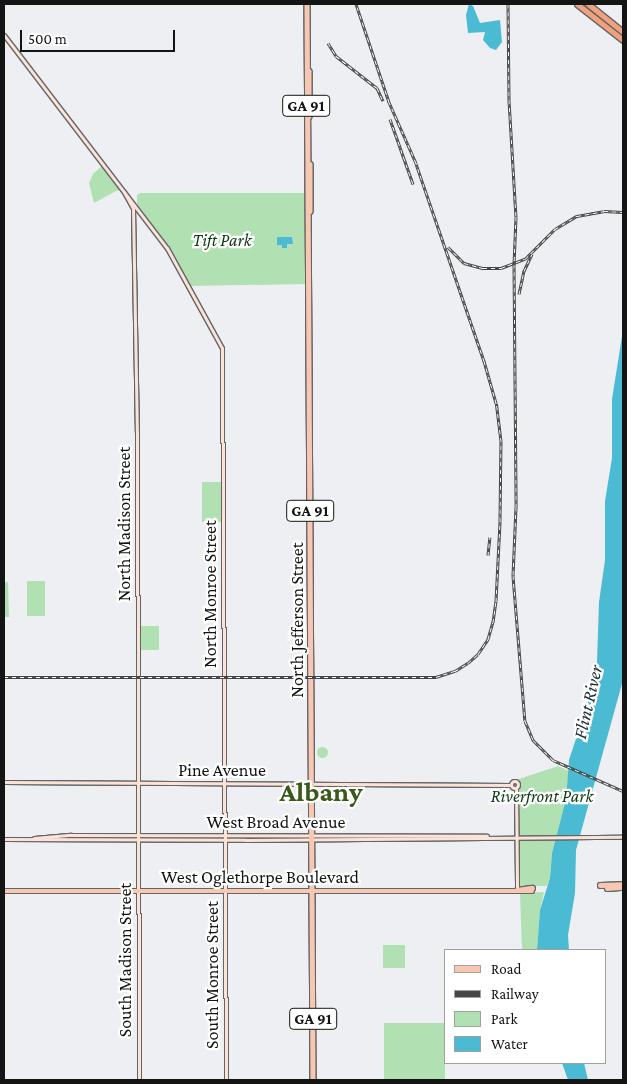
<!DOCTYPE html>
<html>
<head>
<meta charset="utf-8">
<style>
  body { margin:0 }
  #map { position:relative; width:627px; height:1084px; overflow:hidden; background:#edeff2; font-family:"Crimson Pro",serif }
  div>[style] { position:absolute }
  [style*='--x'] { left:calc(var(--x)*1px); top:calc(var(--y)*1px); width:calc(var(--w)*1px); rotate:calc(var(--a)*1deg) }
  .green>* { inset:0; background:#b1e1b2; transform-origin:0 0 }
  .round { border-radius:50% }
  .water>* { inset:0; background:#4bbbd3 }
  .roads { filter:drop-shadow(1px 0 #636567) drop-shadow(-1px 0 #636567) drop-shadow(0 1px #636567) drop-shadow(0 -1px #636567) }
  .secondary>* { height:3px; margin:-1.5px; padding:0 1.5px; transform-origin:1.5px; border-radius:1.5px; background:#fbe3d8 }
  .secondary>.ring { margin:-1.5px; padding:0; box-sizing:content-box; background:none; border:3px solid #fbe3d8; border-radius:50% }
  .primary>* { height:4.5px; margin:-2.25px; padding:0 2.25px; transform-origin:2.25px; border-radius:2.25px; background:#f7c7b1 }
  .motorway>* { height:5px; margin:-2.5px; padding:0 2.5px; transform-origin:2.5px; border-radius:2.5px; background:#f1a17d }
  .rail>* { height:3px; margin-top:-1.5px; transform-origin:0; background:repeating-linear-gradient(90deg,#fff 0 4px,#454647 0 8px); box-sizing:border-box; border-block:1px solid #454647 }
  span { translate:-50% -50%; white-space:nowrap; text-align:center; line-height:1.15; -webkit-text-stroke:4.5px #fff; paint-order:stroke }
  .shield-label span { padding:1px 4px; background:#fff; border:1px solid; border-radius:4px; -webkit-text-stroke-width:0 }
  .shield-label { font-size:16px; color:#131414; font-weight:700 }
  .park-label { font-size:18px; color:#0f3b14; font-style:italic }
  .street-label { font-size:18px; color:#131414 }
  .water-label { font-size:19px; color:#1a2e33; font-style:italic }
  .town-label { font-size:28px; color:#395918; font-weight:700 }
  .frame { position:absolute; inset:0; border:5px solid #131414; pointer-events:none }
  .legend { position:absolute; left:444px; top:949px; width:162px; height:115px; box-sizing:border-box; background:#fff; border:1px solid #a1a1a1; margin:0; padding:6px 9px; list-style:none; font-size:15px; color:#131414 }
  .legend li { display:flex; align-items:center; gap:10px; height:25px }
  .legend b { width:25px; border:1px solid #a1a1a1 }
  .scale { position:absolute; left:20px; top:30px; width:155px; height:22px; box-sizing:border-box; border:2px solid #131414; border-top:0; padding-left:6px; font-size:15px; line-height:18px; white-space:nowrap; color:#131414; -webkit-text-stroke:4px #fff; paint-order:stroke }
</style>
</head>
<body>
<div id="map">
  <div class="green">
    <div style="clip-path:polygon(103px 165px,123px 190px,116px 191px,94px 203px,89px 183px,93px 174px)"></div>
    <div style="clip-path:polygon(140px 193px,305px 193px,307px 284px,189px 286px,171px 253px,147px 222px,137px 203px,137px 195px)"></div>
    <div style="left:202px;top:482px;width:21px;height:40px"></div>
    <div style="left:27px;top:581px;width:18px;height:35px"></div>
    <div style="clip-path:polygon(4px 582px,8px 582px,9px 617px,4px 617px)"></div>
    <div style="left:141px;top:626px;width:18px;height:24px"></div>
    <div class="round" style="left:316.5px;top:746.5px;width:11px;height:11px"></div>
    <div style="clip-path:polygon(558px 766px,569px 771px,568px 776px,566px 799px,552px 853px,550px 878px,547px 886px,520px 886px,519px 779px)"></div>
    <div style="clip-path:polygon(544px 892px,540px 910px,537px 950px,522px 950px,520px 893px)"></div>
    <div style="left:383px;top:945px;width:22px;height:23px"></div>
    <div style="left:445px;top:1023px;width:57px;height:61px;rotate:90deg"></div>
  </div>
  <div class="water">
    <div style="clip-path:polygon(469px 4px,473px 6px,480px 23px,500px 20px,502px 42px,496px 50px,490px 48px,483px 40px,485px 32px,468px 33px,466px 15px)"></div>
    <div style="clip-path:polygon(277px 237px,292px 237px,293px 244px,287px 244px,287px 248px,282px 248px,282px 245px,277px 245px)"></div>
    <div style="clip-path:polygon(623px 330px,623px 680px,576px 850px,575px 893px,568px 935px,569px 950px,537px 950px,540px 910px,550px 878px,552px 853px,566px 799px,569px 760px,593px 687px,597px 662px,599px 602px,605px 560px,605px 501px,612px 458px,612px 399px)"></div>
    <div style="clip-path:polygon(562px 1063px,584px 1063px,588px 1080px,568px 1080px)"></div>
  </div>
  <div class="roads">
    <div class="secondary">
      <div style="--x:4;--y:35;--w:268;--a:52.6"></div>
      <div style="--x:167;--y:248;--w:114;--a:61.2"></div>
      <div style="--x:222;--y:348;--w:732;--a:89.69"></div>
      <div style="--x:124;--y:192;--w:18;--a:61"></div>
      <div style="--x:133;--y:208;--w:224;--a:89"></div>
      <div style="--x:137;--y:432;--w:648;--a:89.82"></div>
      <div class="ring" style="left:511.5px;top:781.5px;width:4px;height:4px"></div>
      <div style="--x:4;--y:782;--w:507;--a:0.34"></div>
      <div style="--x:516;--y:788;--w:102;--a:89.4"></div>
      <div style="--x:34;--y:838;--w:37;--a:-5"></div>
      <div style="--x:71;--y:835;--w:416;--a:0.1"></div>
      <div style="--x:4;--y:839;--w:241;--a:0.2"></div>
      <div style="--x:245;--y:840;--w:378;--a:-0.5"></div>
    </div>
    <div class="primary">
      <div style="--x:307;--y:4;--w:1076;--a:89.68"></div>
      <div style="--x:309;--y:71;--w:45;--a:90"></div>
      <div style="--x:310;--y:164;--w:47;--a:90"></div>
      <div style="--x:600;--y:885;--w:23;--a:-2"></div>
      <div style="--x:607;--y:888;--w:16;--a:-4"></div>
      <div style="--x:517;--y:890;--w:15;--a:-8"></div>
      <div style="--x:4;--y:891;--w:528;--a:0"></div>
    </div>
    <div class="motorway">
      <div style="--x:577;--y:4;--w:58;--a:38"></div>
      <div style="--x:588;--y:4;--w:45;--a:38.7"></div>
    </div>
  </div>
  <div class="rail">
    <div style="--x:508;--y:4;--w:96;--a:89.4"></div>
    <div style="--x:509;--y:100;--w:117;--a:86.6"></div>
    <div style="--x:516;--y:217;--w:47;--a:92.4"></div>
    <div style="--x:514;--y:264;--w:243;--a:89.5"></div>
    <div style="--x:516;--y:507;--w:69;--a:92.5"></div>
    <div style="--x:513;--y:576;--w:145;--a:85.3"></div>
    <div style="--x:525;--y:721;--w:21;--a:67"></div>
    <div style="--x:533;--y:740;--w:28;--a:45"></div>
    <div style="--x:553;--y:760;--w:77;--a:23.9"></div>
    <div style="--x:328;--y:43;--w:15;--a:58"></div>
    <div style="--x:336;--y:56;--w:52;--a:38"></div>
    <div style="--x:377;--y:88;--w:14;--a:65"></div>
    <div style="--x:390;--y:119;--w:69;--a:70.5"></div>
    <div style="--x:448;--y:247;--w:23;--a:45"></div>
    <div style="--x:464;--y:263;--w:20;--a:15"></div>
    <div style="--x:483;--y:268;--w:18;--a:0"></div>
    <div style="--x:501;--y:268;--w:26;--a:-21"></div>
    <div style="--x:525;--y:259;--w:42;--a:-45"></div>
    <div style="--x:555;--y:229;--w:26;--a:-31"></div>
    <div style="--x:577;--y:216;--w:27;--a:-10"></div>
    <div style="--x:604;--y:211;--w:19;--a:3"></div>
    <div style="--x:519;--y:294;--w:24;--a:-78"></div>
    <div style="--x:524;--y:271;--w:19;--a:-65"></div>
    <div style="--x:488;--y:555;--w:18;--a:-84"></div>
    <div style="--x:4;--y:677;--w:432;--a:0"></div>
    <div style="--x:436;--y:677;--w:20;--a:-18"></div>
    <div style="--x:455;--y:671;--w:15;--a:-32"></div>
    <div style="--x:468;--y:663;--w:13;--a:-42"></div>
    <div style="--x:478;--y:654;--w:18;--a:-56"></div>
    <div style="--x:488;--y:639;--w:18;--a:-74"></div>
    <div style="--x:493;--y:622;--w:21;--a:-82"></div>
    <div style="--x:496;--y:601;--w:80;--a:-87.1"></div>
    <div style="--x:500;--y:521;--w:80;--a:-89.3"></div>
    <div style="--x:501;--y:441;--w:38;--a:-97"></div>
    <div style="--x:496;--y:403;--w:44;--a:-105.9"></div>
    <div style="--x:484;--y:361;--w:209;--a:-109"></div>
    <div style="--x:416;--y:163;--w:67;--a:-113.9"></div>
    <div style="--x:389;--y:102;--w:103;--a:-108.6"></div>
  </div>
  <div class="shield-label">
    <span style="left:306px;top:106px">GA 91</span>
    <span style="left:310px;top:511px">GA 91</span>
    <span style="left:313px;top:1019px">GA 91</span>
  </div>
  <div class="park-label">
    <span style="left:222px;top:240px">Tift Park</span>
    <span style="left:542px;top:796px">Riverfront Park</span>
  </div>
  <div class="street-label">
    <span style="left:124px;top:524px;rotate:-90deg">North Madison Street</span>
    <span style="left:210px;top:594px;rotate:-90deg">North Monroe Street</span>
    <span style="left:297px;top:620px;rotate:-90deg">North Jefferson Street</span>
    <span style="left:222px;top:770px">Pine Avenue</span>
    <span style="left:276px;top:822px">West Broad Avenue</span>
    <span style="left:260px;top:877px">West Oglethorpe Boulevard</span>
    <span style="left:125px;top:960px;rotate:-90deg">South Madison Street</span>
    <span style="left:212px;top:975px;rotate:-90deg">South Monroe Street</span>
  </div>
  <div class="water-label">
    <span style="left:588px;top:702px;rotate:-77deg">Flint River</span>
  </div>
  <div class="town-label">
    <span style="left:321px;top:792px">Albany</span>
  </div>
  <div class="frame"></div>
  <ul class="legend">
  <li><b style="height:6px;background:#f7c7b1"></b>Road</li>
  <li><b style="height:6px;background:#454647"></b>Railway</li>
  <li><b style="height:14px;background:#b1e1b2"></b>Park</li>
  <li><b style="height:14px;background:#4bbbd3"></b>Water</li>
  </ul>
  <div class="scale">500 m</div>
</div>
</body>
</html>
